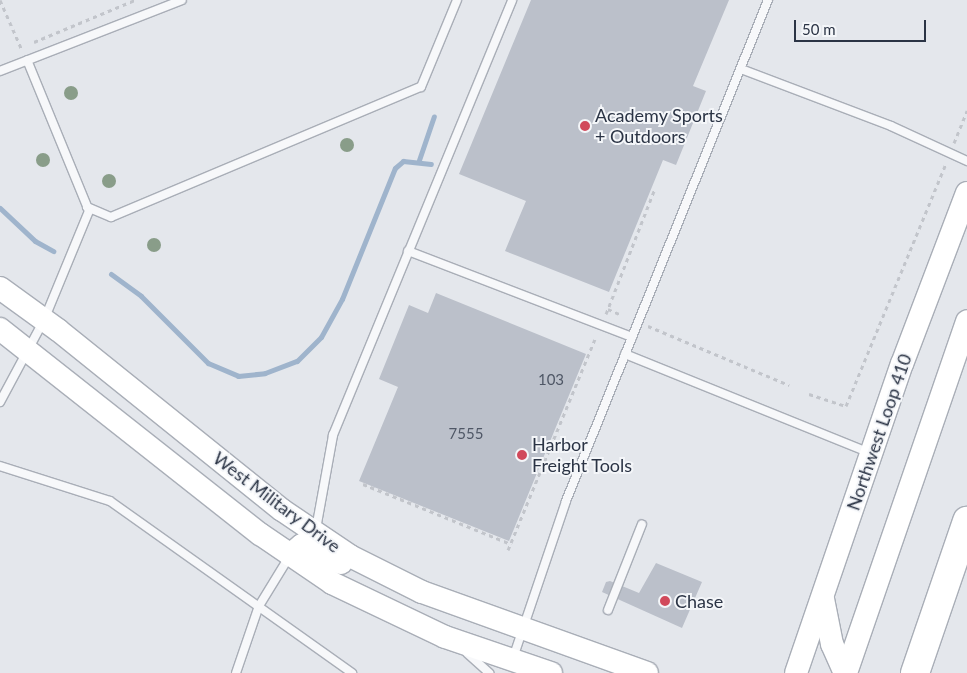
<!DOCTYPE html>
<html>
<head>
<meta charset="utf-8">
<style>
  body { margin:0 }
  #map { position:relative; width:967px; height:673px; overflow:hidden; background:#e4e7ec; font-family:Lato,sans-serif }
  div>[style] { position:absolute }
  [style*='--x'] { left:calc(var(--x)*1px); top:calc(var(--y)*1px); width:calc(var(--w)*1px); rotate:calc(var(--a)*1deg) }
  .stream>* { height:5px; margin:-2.5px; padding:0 2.5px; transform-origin:2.5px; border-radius:2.5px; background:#9fb4cc }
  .building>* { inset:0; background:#bbc0ca }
  .path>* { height:3px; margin-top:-1.5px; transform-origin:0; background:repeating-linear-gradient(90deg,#c2c5cb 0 4px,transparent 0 8px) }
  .roads { filter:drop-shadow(1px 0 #a9aeb7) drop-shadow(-1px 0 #a9aeb7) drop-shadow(0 1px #a9aeb7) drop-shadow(0 -1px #a9aeb7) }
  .lane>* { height:8px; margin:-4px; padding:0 4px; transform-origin:4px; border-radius:4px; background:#f7f8fa }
  .secondary>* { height:22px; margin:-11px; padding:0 11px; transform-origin:11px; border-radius:11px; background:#fff }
  .highway>* { height:28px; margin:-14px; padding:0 14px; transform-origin:14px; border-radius:14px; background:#fff }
  .trees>* { width:14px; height:14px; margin:-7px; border-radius:50%; background:#899d89 }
  .dots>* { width:14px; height:14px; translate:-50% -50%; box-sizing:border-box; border:2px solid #f4f6f9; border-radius:50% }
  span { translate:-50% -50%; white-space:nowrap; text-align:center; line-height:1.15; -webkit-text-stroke:4px #f4f6f9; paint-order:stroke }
  .number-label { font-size:15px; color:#4f5766 }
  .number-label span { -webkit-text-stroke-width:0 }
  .poi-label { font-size:18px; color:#2b3445 }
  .left { translate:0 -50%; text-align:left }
  .street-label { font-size:18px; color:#2b3445 }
  .scale { position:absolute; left:794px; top:20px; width:132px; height:22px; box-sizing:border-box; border:2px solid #2b3445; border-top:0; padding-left:6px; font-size:15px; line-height:18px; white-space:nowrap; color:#2b3445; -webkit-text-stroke:4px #f4f6f9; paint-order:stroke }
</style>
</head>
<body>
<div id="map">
  <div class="stream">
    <div style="--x:419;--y:160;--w:46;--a:-71.2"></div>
    <div style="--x:0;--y:208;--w:48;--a:43.3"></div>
    <div style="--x:35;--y:241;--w:21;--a:29"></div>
    <div style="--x:111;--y:274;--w:37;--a:36"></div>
    <div style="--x:141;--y:296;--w:95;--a:45"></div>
    <div style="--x:208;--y:363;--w:33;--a:23"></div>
    <div style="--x:238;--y:376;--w:27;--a:-6"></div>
    <div style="--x:265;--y:373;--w:34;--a:-21"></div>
    <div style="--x:297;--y:361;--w:34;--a:-45"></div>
    <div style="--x:321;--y:337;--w:43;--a:-61.1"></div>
    <div style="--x:342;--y:299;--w:141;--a:-68"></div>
    <div style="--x:395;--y:168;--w:11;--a:-41"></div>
    <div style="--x:403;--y:161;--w:28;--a:6"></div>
  </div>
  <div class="building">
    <div style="clip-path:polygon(531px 0,729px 0,693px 86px,706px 91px,676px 165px,663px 160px,609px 292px,505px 251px,526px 201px,459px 174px)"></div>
    <div style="clip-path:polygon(436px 293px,586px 354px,509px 541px,359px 481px,398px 387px,379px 379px,409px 305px,428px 313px)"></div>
    <div style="clip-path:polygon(656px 563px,702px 582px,682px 628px,602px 592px,606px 582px,610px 581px,639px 593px)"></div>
  </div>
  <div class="path">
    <div style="--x:0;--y:0;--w:55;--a:66.3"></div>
    <div style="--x:34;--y:42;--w:109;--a:-22.6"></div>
    <div style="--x:954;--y:143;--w:35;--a:-68"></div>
    <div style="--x:608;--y:309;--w:12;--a:24"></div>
    <div style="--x:606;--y:314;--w:135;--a:-68.7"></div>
    <div style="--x:648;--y:326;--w:153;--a:22.7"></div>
    <div style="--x:809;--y:394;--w:39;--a:18"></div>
    <div style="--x:846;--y:406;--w:263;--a:-67.6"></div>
    <div style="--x:363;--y:484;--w:160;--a:22.1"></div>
    <div style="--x:508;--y:550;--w:228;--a:-67.6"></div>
  </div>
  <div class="roads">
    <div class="lane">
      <div style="--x:741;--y:69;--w:160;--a:20.8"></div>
      <div style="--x:891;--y:126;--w:84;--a:24.7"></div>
      <div style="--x:0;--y:71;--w:195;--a:-21.3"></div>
      <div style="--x:87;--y:207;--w:26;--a:23"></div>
      <div style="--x:111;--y:217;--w:336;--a:-22.8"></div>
      <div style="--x:421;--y:87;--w:94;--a:-67.5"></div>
      <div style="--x:408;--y:251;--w:240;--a:21"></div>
      <div style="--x:625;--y:354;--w:264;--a:22"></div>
      <div style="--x:0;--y:402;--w:93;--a:-61.8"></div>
      <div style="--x:44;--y:320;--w:118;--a:-67.6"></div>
      <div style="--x:89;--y:211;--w:163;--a:-112.3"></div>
      <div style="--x:0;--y:466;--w:115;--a:17.7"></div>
      <div style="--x:110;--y:501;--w:297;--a:35.4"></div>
      <div style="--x:316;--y:529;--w:96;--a:-79.7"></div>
      <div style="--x:333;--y:435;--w:470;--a:-67.6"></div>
      <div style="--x:608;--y:610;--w:92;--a:-68.4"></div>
      <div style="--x:467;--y:653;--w:30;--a:42"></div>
      <div style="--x:513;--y:658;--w:166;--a:-71.3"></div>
      <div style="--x:566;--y:501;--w:540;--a:-68.04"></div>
      <div style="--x:236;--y:673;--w:71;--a:-71.1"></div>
      <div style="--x:259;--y:606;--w:57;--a:-58.5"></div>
    </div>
    <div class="secondary">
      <div style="--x:0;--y:288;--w:72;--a:35.9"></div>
      <div style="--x:58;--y:330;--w:287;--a:38.8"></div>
      <div style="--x:282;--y:510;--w:82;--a:34.1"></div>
      <div style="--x:350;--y:556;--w:80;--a:26.6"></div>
      <div style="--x:422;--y:592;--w:239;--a:19.8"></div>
      <div style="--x:0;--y:329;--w:331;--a:38.3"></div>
      <div style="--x:260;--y:534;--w:87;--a:34.2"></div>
      <div style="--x:332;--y:583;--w:125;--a:25.5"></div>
      <div style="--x:445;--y:637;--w:112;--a:18.8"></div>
      <div style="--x:290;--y:555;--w:16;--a:-40"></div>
      <div style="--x:302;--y:545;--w:43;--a:24.8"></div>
      <div style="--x:823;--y:599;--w:46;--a:78.7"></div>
      <div style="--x:832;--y:644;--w:32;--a:66"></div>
      <div style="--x:796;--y:673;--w:327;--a:-71.1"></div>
      <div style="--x:902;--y:364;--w:183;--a:-69.2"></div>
      <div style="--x:846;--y:673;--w:372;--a:-71"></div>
    </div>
    <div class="highway">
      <div style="--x:915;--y:673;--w:161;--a:-71.1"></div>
    </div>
  </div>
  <div class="trees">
    <div style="left:71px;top:93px"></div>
    <div style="left:347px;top:145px"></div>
    <div style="left:43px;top:160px"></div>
    <div style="left:109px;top:181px"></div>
    <div style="left:154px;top:245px"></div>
  </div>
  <div class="dots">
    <div style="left:585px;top:126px;background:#d1495b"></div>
    <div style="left:522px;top:455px;background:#d1495b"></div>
    <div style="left:665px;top:601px;background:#d1495b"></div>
  </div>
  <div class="number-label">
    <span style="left:551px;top:380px">103</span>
    <span style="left:466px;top:434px">7555</span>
  </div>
  <div class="poi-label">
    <span class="left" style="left:595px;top:126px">Academy Sports<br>+ Outdoors</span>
    <span class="left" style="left:532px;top:455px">Harbor<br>Freight Tools</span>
    <span class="left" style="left:675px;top:601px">Chase</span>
  </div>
  <div class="street-label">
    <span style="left:879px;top:432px;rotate:-71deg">Northwest Loop 410</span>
    <span style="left:277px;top:502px;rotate:37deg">West Military Drive</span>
  </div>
  <div class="scale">50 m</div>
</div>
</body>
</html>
